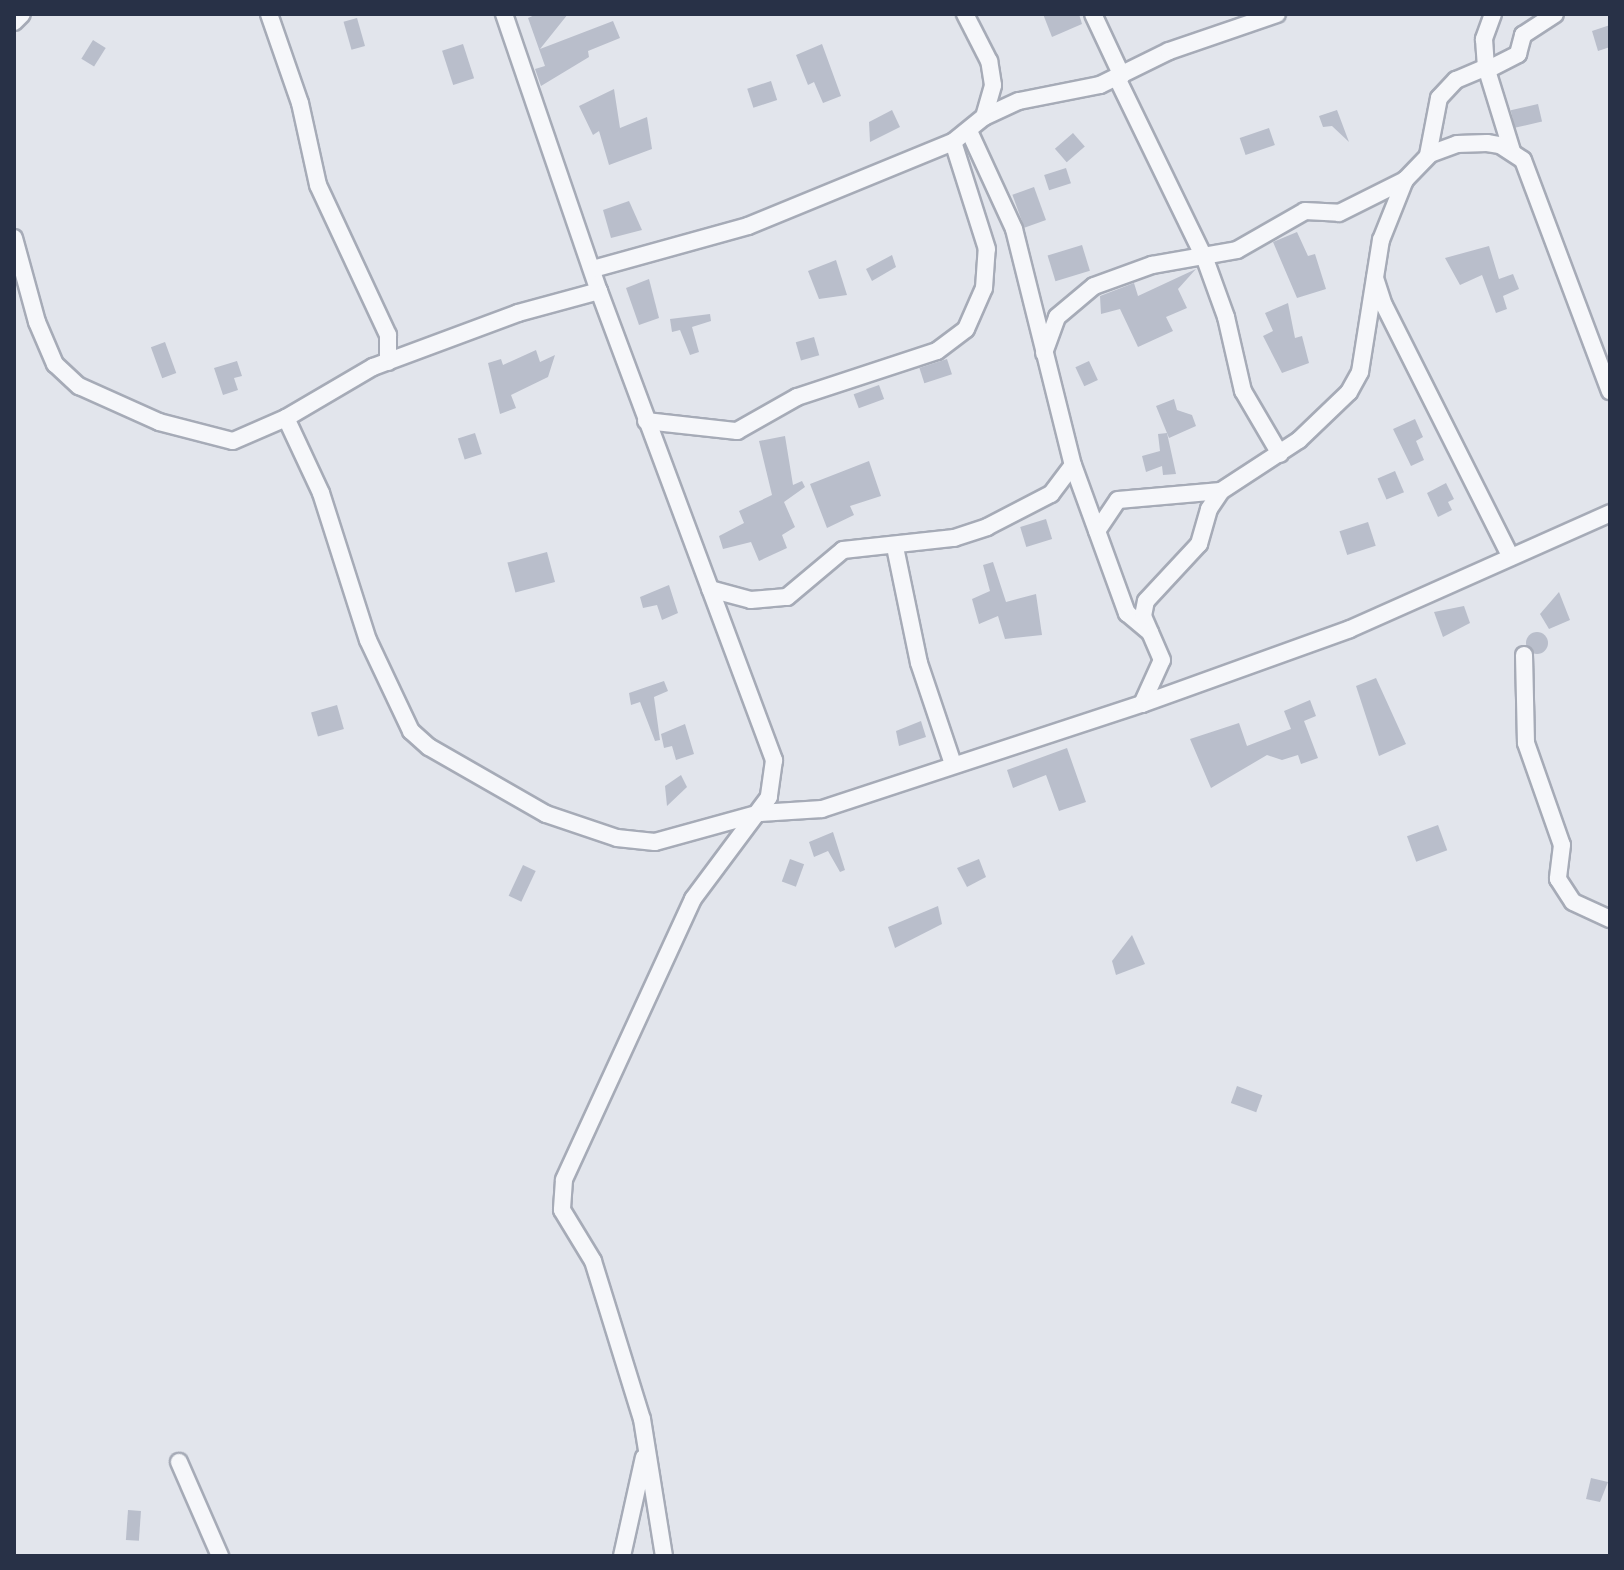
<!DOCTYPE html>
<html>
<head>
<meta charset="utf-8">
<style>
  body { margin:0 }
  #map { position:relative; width:1624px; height:1570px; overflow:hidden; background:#e2e5ec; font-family:"IBM Plex Sans",sans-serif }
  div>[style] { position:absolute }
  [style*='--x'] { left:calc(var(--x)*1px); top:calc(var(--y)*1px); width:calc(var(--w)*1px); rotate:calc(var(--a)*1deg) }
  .building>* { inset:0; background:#b9becb; transform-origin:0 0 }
  .round { border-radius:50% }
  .roads { filter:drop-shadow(2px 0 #a6abb7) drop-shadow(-2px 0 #a6abb7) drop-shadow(0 2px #a6abb7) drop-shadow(0 -2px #a6abb7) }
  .street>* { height:16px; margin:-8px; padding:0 8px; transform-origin:8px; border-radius:8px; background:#f6f7fa }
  span { translate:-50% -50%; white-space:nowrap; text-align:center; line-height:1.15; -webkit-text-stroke:7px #f3f5f9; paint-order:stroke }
  .frame { position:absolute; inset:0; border:16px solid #283147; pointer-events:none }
</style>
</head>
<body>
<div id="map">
  <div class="building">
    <div style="clip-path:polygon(537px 14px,568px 14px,540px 49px,613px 21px,620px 38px,588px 51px,589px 57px,541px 86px,535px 69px,545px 66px,528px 18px)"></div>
    <div style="clip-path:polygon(1043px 14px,1079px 14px,1082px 24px,1052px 37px)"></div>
    <div style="left:357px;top:18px;width:29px;height:14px;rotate:74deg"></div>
    <div style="clip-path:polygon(1610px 25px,1610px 47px,1598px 51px,1592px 31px)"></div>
    <div style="left:93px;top:40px;width:15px;height:22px;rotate:32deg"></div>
    <div style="left:463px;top:44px;width:36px;height:22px;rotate:72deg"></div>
    <div style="clip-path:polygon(822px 44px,841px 96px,823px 103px,814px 82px,808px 85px,796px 55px)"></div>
    <div style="left:771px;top:81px;width:20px;height:25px;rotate:72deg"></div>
    <div style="clip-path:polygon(614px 89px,620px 128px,647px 117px,652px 149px,609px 165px,599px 131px,593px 135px,579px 106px)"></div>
    <div style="left:1538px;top:104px;width:18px;height:28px;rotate:77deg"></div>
    <div style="clip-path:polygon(892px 110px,900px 127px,870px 142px,869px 122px)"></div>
    <div style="clip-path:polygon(1337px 110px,1349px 142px,1332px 126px,1323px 127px,1319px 116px)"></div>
    <div style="left:1269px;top:128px;width:18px;height:31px;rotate:71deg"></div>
    <div style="left:1073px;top:133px;width:18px;height:24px;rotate:49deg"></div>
    <div style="left:1066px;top:168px;width:16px;height:23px;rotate:72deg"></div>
    <div style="left:1034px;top:187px;width:35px;height:23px;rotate:70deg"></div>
    <div style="clip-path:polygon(629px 201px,642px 230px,611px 238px,603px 210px)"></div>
    <div style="clip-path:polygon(1297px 232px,1308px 256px,1315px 254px,1326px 289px,1297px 298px,1273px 242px)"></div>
    <div style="left:1082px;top:245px;width:27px;height:36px;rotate:73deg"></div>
    <div style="clip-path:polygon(1489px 246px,1499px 279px,1513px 274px,1519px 289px,1503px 296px,1507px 309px,1496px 313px,1482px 275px,1460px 285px,1445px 258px)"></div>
    <div style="clip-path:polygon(892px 255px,896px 267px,872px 281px,866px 269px)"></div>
    <div style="clip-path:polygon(836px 260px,847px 295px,819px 299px,808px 271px)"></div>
    <div style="clip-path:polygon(1196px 269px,1178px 289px,1187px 308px,1166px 317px,1173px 331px,1138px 347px,1120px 309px,1101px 314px,1100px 296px,1134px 283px,1138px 296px)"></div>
    <div style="clip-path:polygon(649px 279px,659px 318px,639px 325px,626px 288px)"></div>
    <div style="clip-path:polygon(1288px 303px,1295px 338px,1302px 336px,1309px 363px,1282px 373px,1263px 336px,1273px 331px,1265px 313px)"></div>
    <div style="clip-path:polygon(710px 314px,711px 321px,692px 327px,699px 352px,690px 355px,680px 330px,672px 332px,670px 319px)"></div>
    <div style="left:814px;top:337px;width:19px;height:19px;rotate:74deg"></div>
    <div style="left:165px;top:342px;width:33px;height:15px;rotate:70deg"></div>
    <div style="clip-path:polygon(536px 350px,540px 362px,555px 355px,548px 377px,511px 395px,516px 408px,500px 414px,488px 363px,501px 359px,503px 365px)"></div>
    <div style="left:947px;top:359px;width:16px;height:29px;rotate:72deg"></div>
    <div style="clip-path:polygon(237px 361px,242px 376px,234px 378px,238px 390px,223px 395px,214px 368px)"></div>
    <div style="left:1089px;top:361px;width:21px;height:15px;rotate:65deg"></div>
    <div style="left:879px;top:385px;width:15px;height:27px;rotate:70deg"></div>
    <div style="clip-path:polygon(1174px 399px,1177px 410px,1192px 415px,1196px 426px,1169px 438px,1156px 406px)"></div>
    <div style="clip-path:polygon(1415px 419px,1423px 437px,1416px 441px,1424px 460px,1411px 466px,1393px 429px)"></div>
    <div style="left:475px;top:433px;width:22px;height:18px;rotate:72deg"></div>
    <div style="clip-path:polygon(1167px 433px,1176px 474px,1163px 475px,1162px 466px,1146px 472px,1142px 456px,1160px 451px,1158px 434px)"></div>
    <div style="clip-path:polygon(785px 436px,793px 485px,802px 481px,805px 487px,784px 502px,795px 527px,782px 535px,787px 548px,759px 561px,751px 542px,723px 549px,719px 536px,744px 523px,739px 511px,772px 495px,759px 441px)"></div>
    <div style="clip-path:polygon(869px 461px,881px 496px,850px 506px,854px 515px,827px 528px,810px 484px)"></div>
    <div style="left:1395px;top:471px;width:23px;height:19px;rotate:67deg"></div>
    <div style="clip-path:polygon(1446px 483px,1454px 499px,1448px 502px,1452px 510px,1438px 517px,1427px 493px)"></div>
    <div style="left:1046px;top:519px;width:21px;height:27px;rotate:73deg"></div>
    <div style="left:1368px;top:522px;width:25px;height:30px;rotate:72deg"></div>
    <div style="left:547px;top:552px;width:31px;height:41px;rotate:75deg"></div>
    <div style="clip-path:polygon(993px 562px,1006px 602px,1036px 594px,1042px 635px,1005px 639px,998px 616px,979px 624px,972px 599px,990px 591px,983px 565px)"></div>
    <div style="clip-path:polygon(669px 585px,678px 613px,662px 620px,657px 605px,643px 608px,640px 597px)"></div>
    <div style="clip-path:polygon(1559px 592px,1570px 620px,1549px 629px,1540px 614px)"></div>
    <div style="clip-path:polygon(1464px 606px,1470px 623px,1443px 637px,1434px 612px)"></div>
    <div class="round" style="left:1526px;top:632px;width:22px;height:22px"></div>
    <div style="clip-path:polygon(1376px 678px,1406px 744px,1379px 756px,1356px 686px)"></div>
    <div style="clip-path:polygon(664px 681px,668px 691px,654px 697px,660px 740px,655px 741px,640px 702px,631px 705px,629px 693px)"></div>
    <div style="clip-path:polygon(1310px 700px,1316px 716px,1304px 721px,1318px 758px,1301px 764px,1298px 755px,1282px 760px,1267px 755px,1211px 788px,1190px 739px,1239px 723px,1247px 746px,1291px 729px,1284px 711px)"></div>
    <div style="left:337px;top:705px;width:25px;height:27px;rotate:74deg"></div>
    <div style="clip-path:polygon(921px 721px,926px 737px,899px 746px,896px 731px)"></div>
    <div style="clip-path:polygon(685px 724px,694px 754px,676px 760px,672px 746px,664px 748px,661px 734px)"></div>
    <div style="clip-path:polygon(1067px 748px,1086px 802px,1059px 811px,1046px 775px,1013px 788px,1007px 770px)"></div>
    <div style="clip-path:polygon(681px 775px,687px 787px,667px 806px,665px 786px)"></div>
    <div style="left:1438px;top:825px;width:27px;height:33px;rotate:70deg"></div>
    <div style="clip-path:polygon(833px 832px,845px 870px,840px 872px,828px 851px,814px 857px,809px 842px)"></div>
    <div style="left:790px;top:859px;width:15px;height:24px;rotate:20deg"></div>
    <div style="clip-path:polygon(979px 859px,986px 877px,967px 887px,957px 868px)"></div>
    <div style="left:523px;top:865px;width:14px;height:34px;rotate:25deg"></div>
    <div style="clip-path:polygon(938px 906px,942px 924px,895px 948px,888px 927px)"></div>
    <div style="clip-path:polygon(1132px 935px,1145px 964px,1116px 975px,1112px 961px)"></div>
    <div style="left:1237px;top:1086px;width:27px;height:18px;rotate:20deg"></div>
    <div style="clip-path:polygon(1591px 1478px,1608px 1482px,1600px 1502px,1586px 1499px)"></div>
    <div style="left:128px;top:1510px;width:13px;height:30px;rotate:4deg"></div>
  </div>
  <div class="roads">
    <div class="street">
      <div style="--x:269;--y:14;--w:94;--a:70.8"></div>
      <div style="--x:300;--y:103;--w:84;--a:77.6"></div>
      <div style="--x:318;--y:185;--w:166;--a:65"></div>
      <div style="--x:388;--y:335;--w:27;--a:90"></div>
      <div style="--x:504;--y:14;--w:293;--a:71.1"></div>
      <div style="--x:599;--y:291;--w:501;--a:69.54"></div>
      <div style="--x:774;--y:760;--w:37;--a:98"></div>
      <div style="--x:769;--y:797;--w:127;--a:126.7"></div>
      <div style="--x:693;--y:899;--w:309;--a:114.7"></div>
      <div style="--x:564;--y:1180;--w:30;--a:94"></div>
      <div style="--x:562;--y:1210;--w:60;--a:58.7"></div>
      <div style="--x:593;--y:1261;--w:165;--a:72.8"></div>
      <div style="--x:642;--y:1419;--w:139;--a:80.9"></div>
      <div style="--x:1093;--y:14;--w:68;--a:64.9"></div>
      <div style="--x:1493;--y:14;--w:27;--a:110"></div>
      <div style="--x:1484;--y:39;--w:28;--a:86"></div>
      <div style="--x:1486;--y:67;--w:88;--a:72.8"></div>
      <div style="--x:14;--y:22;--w:11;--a:-45"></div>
      <div style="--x:1487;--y:70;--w:35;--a:-27"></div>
      <div style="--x:1518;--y:54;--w:20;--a:-75"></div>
      <div style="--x:1523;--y:35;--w:38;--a:-33"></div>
      <div style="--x:1117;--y:78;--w:201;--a:64.1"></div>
      <div style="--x:1205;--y:259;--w:62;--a:70.1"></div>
      <div style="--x:1226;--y:317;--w:76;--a:77.1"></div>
      <div style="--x:1243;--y:391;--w:73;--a:59.6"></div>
      <div style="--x:984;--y:117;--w:38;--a:-25"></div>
      <div style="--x:1019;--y:101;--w:83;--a:-11.2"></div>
      <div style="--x:1100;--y:85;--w:77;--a:-26.2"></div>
      <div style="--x:1169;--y:51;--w:114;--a:-18.9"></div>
      <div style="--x:969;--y:131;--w:108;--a:65.3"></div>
      <div style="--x:1014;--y:229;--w:243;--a:76"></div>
      <div style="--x:1073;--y:465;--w:158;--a:70"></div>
      <div style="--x:1127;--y:613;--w:30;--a:40"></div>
      <div style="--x:1428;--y:155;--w:58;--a:-79.1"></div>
      <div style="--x:1439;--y:98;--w:25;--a:-47"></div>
      <div style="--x:1456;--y:80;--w:33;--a:-23"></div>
      <div style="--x:14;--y:238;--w:87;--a:74.7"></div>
      <div style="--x:37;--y:322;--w:46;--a:66.8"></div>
      <div style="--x:55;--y:364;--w:33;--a:43"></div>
      <div style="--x:79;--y:386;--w:88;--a:24.2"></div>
      <div style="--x:159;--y:422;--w:76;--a:14.4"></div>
      <div style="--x:233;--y:441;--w:58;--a:-23.5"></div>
      <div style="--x:286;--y:418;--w:101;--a:-30.4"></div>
      <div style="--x:373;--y:367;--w:155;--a:-20.4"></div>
      <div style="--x:518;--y:313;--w:84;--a:-15.2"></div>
      <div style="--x:593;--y:269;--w:161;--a:-15.5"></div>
      <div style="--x:748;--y:226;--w:222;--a:-22.3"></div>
      <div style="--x:953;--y:142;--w:40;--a:-39"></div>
      <div style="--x:984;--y:117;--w:33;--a:-74"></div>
      <div style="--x:993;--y:85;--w:24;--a:-99"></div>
      <div style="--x:989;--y:61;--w:53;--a:-117.1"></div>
      <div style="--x:1375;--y:278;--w:28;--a:72"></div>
      <div style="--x:1384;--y:305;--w:282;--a:63.3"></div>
      <div style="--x:1044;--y:353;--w:38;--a:-70"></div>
      <div style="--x:1057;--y:317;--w:48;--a:-40"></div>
      <div style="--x:1094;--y:286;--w:62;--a:-19.9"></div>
      <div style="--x:1152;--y:265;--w:86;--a:-10"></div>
      <div style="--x:1237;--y:250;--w:78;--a:-29.8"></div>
      <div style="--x:1305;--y:211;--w:34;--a:3"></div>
      <div style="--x:1339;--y:213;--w:74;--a:-26.6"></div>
      <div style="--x:286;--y:418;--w:83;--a:65"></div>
      <div style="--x:321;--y:493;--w:154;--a:72.3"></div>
      <div style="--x:368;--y:640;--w:101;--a:64.7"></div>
      <div style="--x:411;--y:731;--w:24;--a:42"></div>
      <div style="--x:429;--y:747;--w:135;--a:29.8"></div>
      <div style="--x:546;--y:814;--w:75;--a:18.7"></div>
      <div style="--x:617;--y:838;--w:38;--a:6"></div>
      <div style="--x:655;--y:842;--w:109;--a:-15.4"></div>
      <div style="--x:760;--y:813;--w:62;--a:-3.7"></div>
      <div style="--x:822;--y:809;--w:337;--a:-18.2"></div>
      <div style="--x:1142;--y:704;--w:221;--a:-19.8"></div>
      <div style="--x:1350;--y:629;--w:285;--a:-24"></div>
      <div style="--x:646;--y:421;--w:92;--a:6.3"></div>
      <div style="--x:737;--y:431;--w:69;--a:-29.5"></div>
      <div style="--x:797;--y:397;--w:147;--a:-18.2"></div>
      <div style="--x:937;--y:351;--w:36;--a:-37"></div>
      <div style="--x:966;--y:329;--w:45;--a:-66.3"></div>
      <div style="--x:984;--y:288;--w:39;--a:-86"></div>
      <div style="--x:987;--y:249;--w:112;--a:-107.6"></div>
      <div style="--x:1097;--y:531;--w:37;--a:-56"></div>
      <div style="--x:1118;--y:500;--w:103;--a:-5"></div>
      <div style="--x:895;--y:547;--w:118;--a:78.3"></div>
      <div style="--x:919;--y:663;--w:107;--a:71.4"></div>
      <div style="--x:710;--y:589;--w:42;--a:15"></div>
      <div style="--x:751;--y:600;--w:36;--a:-5"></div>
      <div style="--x:787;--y:597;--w:73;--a:-40"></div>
      <div style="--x:843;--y:550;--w:112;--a:-6.2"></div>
      <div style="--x:954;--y:538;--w:35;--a:-18"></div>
      <div style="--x:987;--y:527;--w:72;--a:-27.3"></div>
      <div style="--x:1051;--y:494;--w:36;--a:-53"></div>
      <div style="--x:1524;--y:655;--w:88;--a:88.7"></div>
      <div style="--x:1526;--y:743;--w:108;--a:70.6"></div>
      <div style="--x:1562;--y:845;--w:34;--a:97"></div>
      <div style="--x:1558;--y:879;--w:27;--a:57"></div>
      <div style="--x:1573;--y:902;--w:41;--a:24.7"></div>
      <div style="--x:1142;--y:704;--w:48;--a:-65.6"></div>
      <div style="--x:1162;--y:660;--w:48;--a:-113.4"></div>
      <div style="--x:1143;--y:616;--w:15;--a:-79"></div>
      <div style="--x:1146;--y:601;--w:78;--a:-47.1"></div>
      <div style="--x:1199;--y:544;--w:36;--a:-74"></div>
      <div style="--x:1209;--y:509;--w:22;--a:-56"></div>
      <div style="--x:1221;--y:491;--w:93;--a:-33.2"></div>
      <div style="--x:1299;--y:440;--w:69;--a:-43.8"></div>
      <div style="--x:1349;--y:392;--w:23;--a:-61"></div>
      <div style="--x:1360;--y:372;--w:134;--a:-81"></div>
      <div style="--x:1381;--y:240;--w:65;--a:-68.2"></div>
      <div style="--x:1405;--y:180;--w:36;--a:-46"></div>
      <div style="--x:1430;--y:154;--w:29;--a:-20"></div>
      <div style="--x:1457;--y:144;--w:30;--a:-2"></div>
      <div style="--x:1487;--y:143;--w:13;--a:9"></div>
      <div style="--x:1500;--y:145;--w:27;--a:33"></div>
      <div style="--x:1523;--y:160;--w:247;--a:69.4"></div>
      <div style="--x:179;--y:1462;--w:103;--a:66.4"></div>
      <div style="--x:622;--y:1556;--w:101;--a:-77.5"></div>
    </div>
  </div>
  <div class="frame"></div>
</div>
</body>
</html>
